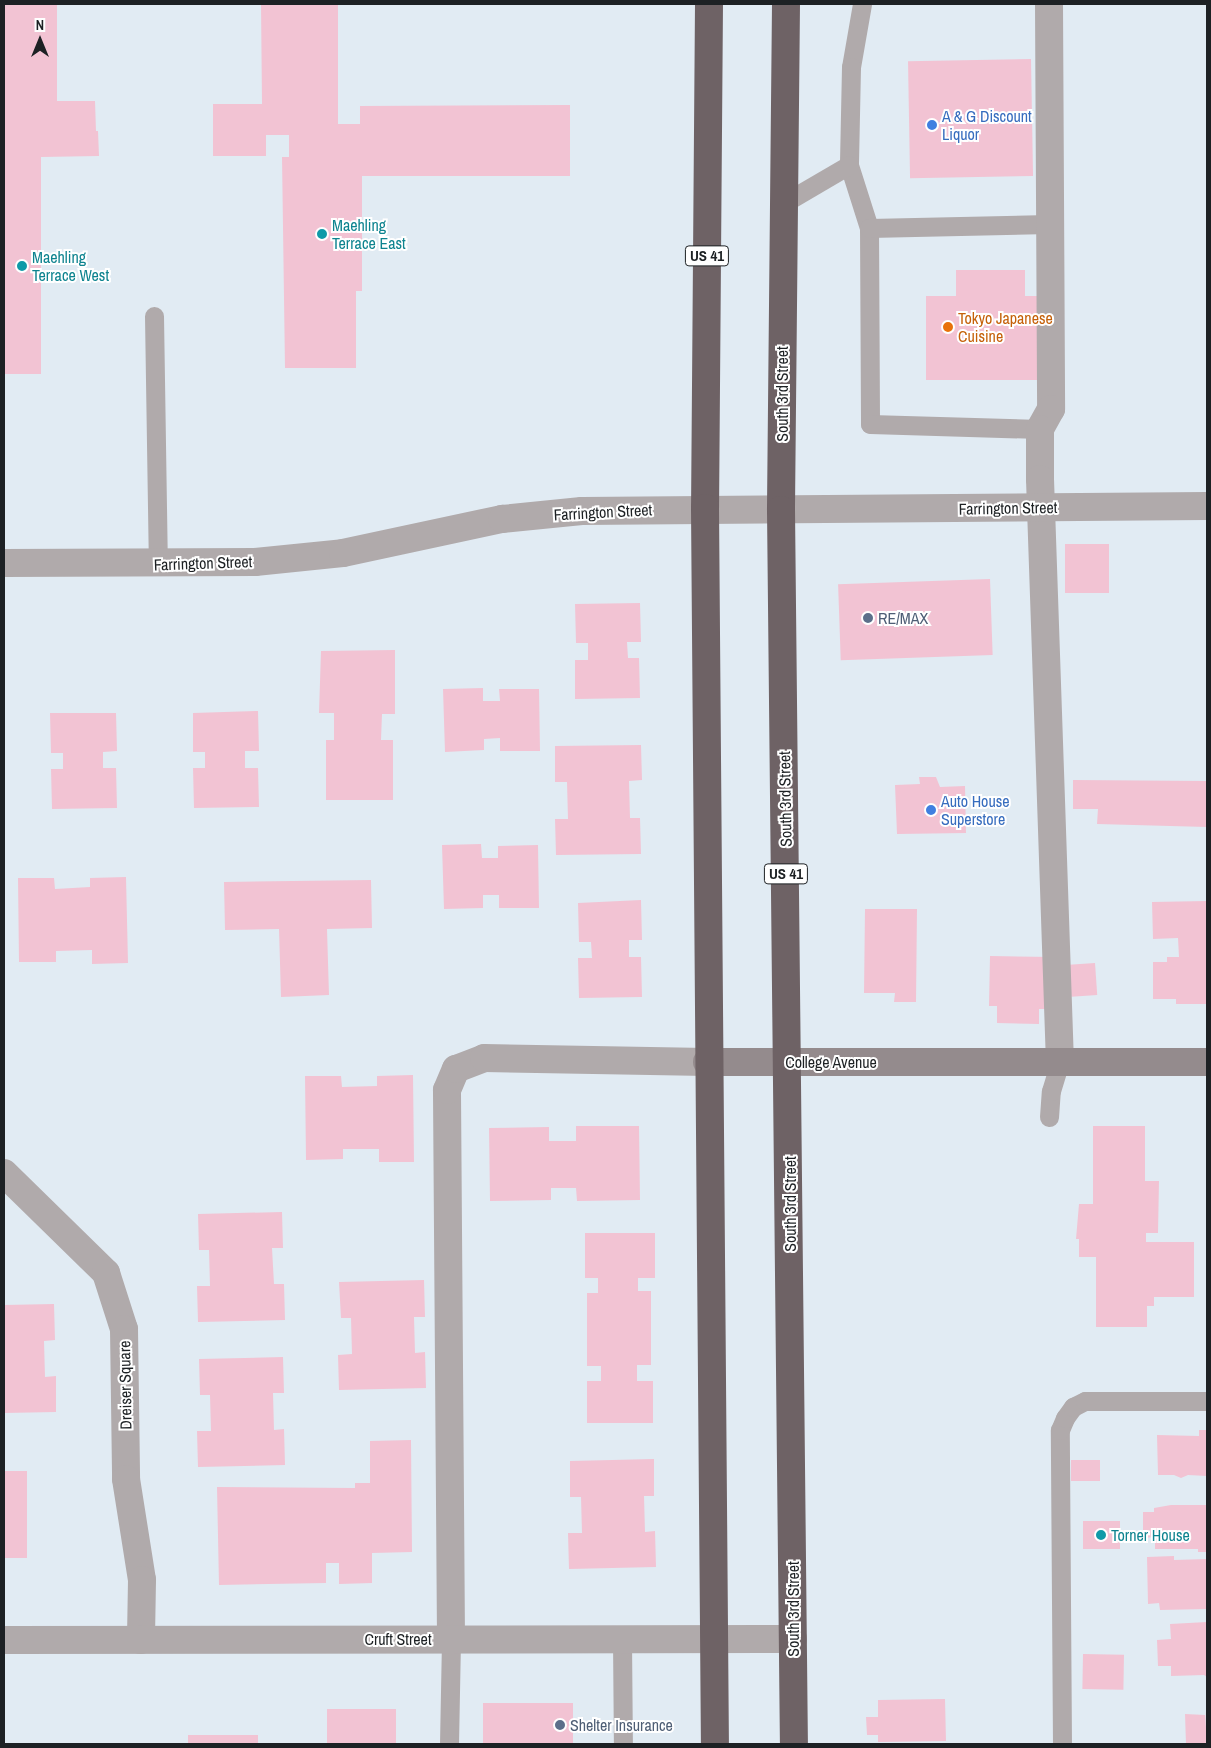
<!DOCTYPE html>
<html>
<head>
<meta charset="utf-8">
<style>
  body { margin:0 }
  #map { position:relative; width:1211px; height:1748px; overflow:hidden; background:#e1ebf3; font-family:"Archivo Narrow",sans-serif }
  div>[style] { position:absolute }
  [style*='--x'] { left:calc(var(--x)*1px); top:calc(var(--y)*1px); width:calc(var(--w)*1px); rotate:calc(var(--a)*1deg) }
  .building>* { inset:0; background:#f2c3d3; transform-origin:0 0 }
  .lane>* { height:19px; margin:-9.5px; padding:0 9.5px; transform-origin:9.5px; border-radius:9.5px; background:#b0aaab }
  .street>* { height:28px; margin:-14px; padding:0 14px; transform-origin:14px; border-radius:14px; background:#b0aaab }
  .secondary>* { height:28px; margin:-14px; padding:0 14px; transform-origin:14px; border-radius:14px; background:#948b8d }
  .highway>* { height:28px; margin:-14px; padding:0 14px; transform-origin:14px; border-radius:14px; background:#6e6265 }
  .dots>* { width:14px; height:14px; translate:-50% -50%; box-sizing:border-box; border:2px solid #fff; border-radius:50% }
  span { translate:-50% -50%; white-space:nowrap; text-align:center; line-height:1.15; -webkit-text-stroke:4px #fff; paint-order:stroke }
  .shield-label span { padding:1px 4px; background:#fff; border:1px solid; border-radius:4px; -webkit-text-stroke-width:0 }
  .shield-label { font-size:15px; color:#1d2124; font-weight:700 }
  .shop-label { font-size:16px; color:#366cbe }
  .left { translate:0 -50%; text-align:left }
  .culture-label { font-size:16px; color:#0d838f }
  .food-label { font-size:16px; color:#c56008 }
  .street-label { font-size:16px; color:#1d2124 }
  .service-label { font-size:16px; color:#4e5e75 }
  .frame { position:absolute; inset:0; border:5px solid #1d2124; pointer-events:none }
  .north { position:absolute; left:15px; top:15px; width:50px; height:50px; -webkit-text-stroke:4px #fff; paint-order:stroke; rotate:0deg; font-size:14px; font-weight:700; line-height:20px; text-align:center; color:#1d2124 }
  .north::after { content:''; display:block; margin:auto; width:18px; height:22px; background:#1d2124; clip-path:polygon(50% 0,100% 100%,50% 72%,0 100%) }
</style>
</head>
<body>
<div id="map">
  <div class="building">
    <div style="clip-path:polygon(4px 4px,57px 4px,57px 101px,95px 101px,96px 131px,98px 131px,99px 156px,41px 157px,41px 374px,4px 374px)"></div>
    <div style="clip-path:polygon(261px 4px,338px 4px,338px 124px,360px 124px,360px 106px,570px 105px,570px 176px,362px 176px,362px 291px,356px 291px,356px 368px,285px 368px,282px 157px,289px 157px,289px 135px,266px 135px,266px 156px,213px 156px,213px 104px,262px 104px)"></div>
    <div style="left:1031px;top:59px;width:117px;height:123px;rotate:89deg"></div>
    <div style="clip-path:polygon(956px 270px,1025px 270px,1025px 296px,1037px 296px,1037px 380px,926px 380px,926px 296px,956px 296px)"></div>
    <div style="left:1065px;top:544px;width:44px;height:49px"></div>
    <div style="left:990px;top:579px;width:76px;height:152px;rotate:88deg"></div>
    <div style="clip-path:polygon(640px 603px,641px 642px,627px 642px,628px 658px,639px 658px,640px 698px,575px 699px,575px 660px,588px 660px,588px 643px,576px 643px,575px 604px)"></div>
    <div style="clip-path:polygon(395px 650px,395px 714px,382px 714px,381px 740px,393px 740px,393px 800px,326px 800px,326px 740px,334px 740px,334px 713px,319px 713px,321px 651px)"></div>
    <div style="clip-path:polygon(483px 688px,483px 701px,500px 701px,499px 689px,539px 689px,540px 751px,500px 751px,500px 738px,484px 739px,484px 750px,445px 752px,443px 689px)"></div>
    <div style="clip-path:polygon(258px 711px,259px 751px,245px 751px,245px 768px,258px 768px,259px 807px,194px 808px,193px 768px,205px 768px,205px 752px,193px 752px,193px 713px)"></div>
    <div style="clip-path:polygon(50px 713px,116px 713px,117px 751px,103px 752px,103px 768px,116px 768px,117px 808px,52px 809px,51px 769px,63px 769px,63px 753px,51px 753px)"></div>
    <div style="clip-path:polygon(641px 745px,642px 780px,629px 781px,630px 818px,640px 818px,641px 854px,556px 855px,555px 819px,568px 819px,567px 782px,555px 782px,555px 746px)"></div>
    <div style="clip-path:polygon(919px 777px,936px 777px,940px 787px,965px 786px,966px 833px,897px 834px,895px 785px,920px 784px)"></div>
    <div style="clip-path:polygon(1073px 780px,1207px 781px,1207px 827px,1097px 824px,1098px 809px,1073px 809px)"></div>
    <div style="clip-path:polygon(481px 844px,482px 858px,498px 858px,498px 846px,538px 845px,539px 908px,499px 908px,499px 895px,483px 895px,483px 908px,444px 909px,442px 845px)"></div>
    <div style="clip-path:polygon(126px 877px,128px 963px,92px 964px,92px 950px,56px 951px,56px 962px,19px 962px,18px 878px,54px 878px,55px 889px,90px 887px,90px 878px)"></div>
    <div style="clip-path:polygon(371px 880px,372px 928px,327px 929px,329px 995px,281px 997px,279px 929px,225px 930px,224px 882px)"></div>
    <div style="clip-path:polygon(641px 900px,642px 940px,629px 940px,629px 957px,641px 957px,642px 997px,579px 998px,578px 958px,592px 958px,591px 942px,579px 942px,578px 903px)"></div>
    <div style="clip-path:polygon(1207px 901px,1207px 1004px,1176px 1004px,1176px 999px,1153px 999px,1153px 962px,1167px 962px,1167px 957px,1179px 957px,1178px 938px,1153px 939px,1152px 902px)"></div>
    <div style="clip-path:polygon(865px 909px,917px 909px,916px 1002px,894px 1002px,895px 993px,864px 993px)"></div>
    <div style="clip-path:polygon(990px 956px,1053px 957px,1052px 1009px,1039px 1009px,1039px 1024px,997px 1023px,997px 1006px,989px 1006px)"></div>
    <div style="left:1095px;top:963px;width:32px;height:26px;rotate:86deg"></div>
    <div style="clip-path:polygon(413px 1075px,414px 1162px,379px 1162px,379px 1149px,343px 1149px,343px 1159px,306px 1160px,305px 1076px,341px 1076px,342px 1087px,377px 1086px,377px 1076px)"></div>
    <div style="clip-path:polygon(576px 1126px,639px 1126px,640px 1200px,577px 1201px,576px 1188px,551px 1188px,551px 1200px,490px 1201px,489px 1128px,549px 1127px,549px 1141px,576px 1141px)"></div>
    <div style="clip-path:polygon(1093px 1126px,1145px 1126px,1145px 1181px,1159px 1181px,1158px 1233px,1146px 1233px,1146px 1242px,1194px 1242px,1194px 1297px,1154px 1297px,1154px 1306px,1147px 1306px,1147px 1327px,1096px 1327px,1096px 1257px,1079px 1257px,1079px 1239px,1076px 1239px,1079px 1204px,1093px 1204px)"></div>
    <div style="clip-path:polygon(282px 1212px,283px 1248px,272px 1248px,274px 1284px,284px 1284px,285px 1320px,198px 1322px,197px 1286px,210px 1286px,209px 1250px,199px 1250px,198px 1214px)"></div>
    <div style="clip-path:polygon(585px 1233px,655px 1233px,655px 1278px,638px 1278px,638px 1291px,651px 1291px,651px 1365px,637px 1365px,637px 1381px,653px 1381px,653px 1423px,587px 1423px,587px 1381px,601px 1381px,601px 1366px,587px 1366px,587px 1293px,598px 1293px,598px 1278px,585px 1278px)"></div>
    <div style="clip-path:polygon(424px 1280px,425px 1317px,414px 1317px,415px 1353px,425px 1352px,426px 1388px,339px 1390px,338px 1355px,352px 1354px,351px 1318px,341px 1318px,339px 1282px)"></div>
    <div style="clip-path:polygon(54px 1304px,55px 1340px,44px 1341px,45px 1377px,56px 1376px,56px 1412px,4px 1413px,4px 1305px)"></div>
    <div style="clip-path:polygon(283px 1357px,284px 1393px,273px 1393px,274px 1430px,284px 1429px,285px 1465px,198px 1467px,197px 1431px,211px 1431px,210px 1395px,200px 1395px,199px 1359px)"></div>
    <div style="clip-path:polygon(1199px 1430px,1207px 1430px,1207px 1476px,1188px 1475px,1181px 1478px,1174px 1475px,1158px 1475px,1157px 1435px,1199px 1436px)"></div>
    <div style="clip-path:polygon(411px 1440px,412px 1552px,372px 1553px,372px 1583px,339px 1584px,339px 1563px,326px 1563px,326px 1583px,219px 1585px,217px 1487px,355px 1488px,355px 1483px,370px 1483px,370px 1441px)"></div>
    <div style="clip-path:polygon(654px 1459px,654px 1496px,644px 1496px,645px 1532px,655px 1531px,656px 1567px,569px 1569px,568px 1533px,582px 1533px,581px 1497px,570px 1497px,570px 1461px)"></div>
    <div style="left:1071px;top:1460px;width:29px;height:21px"></div>
    <div style="left:4px;top:1471px;width:23px;height:87px"></div>
    <div style="clip-path:polygon(1171px 1505px,1207px 1505px,1207px 1552px,1198px 1552px,1198px 1549px,1155px 1549px,1155px 1537px,1143px 1538px,1143px 1512px,1154px 1512px,1154px 1508px)"></div>
    <div style="left:1083px;top:1521px;width:37px;height:28px"></div>
    <div style="clip-path:polygon(1174px 1556px,1174px 1560px,1207px 1559px,1207px 1609px,1160px 1610px,1159px 1603px,1148px 1604px,1147px 1557px)"></div>
    <div style="clip-path:polygon(1207px 1622px,1207px 1677px,1204px 1675px,1171px 1676px,1171px 1666px,1158px 1666px,1157px 1640px,1171px 1639px,1170px 1624px)"></div>
    <div style="left:1083px;top:1654px;width:41px;height:35px;rotate:1deg"></div>
    <div style="clip-path:polygon(945px 1699px,946px 1741px,878px 1742px,878px 1735px,867px 1735px,866px 1717px,878px 1717px,878px 1700px)"></div>
    <div style="left:483px;top:1703px;width:90px;height:41px"></div>
    <div style="left:327px;top:1709px;width:69px;height:35px"></div>
    <div style="clip-path:polygon(1205px 1711px,1207px 1744px,1186px 1744px,1185px 1714px,1205px 1715px)"></div>
    <div style="left:188px;top:1735px;width:70px;height:9px"></div>
  </div>
  <div class="lane">
    <div style="--x:862;--y:4;--w:64;--a:99.9"></div>
    <div style="--x:851;--y:67;--w:98;--a:91.2"></div>
    <div style="--x:849;--y:165;--w:66;--a:72.4"></div>
    <div style="--x:869;--y:228;--w:196;--a:89.7"></div>
    <div style="--x:870;--y:424;--w:170;--a:1.7"></div>
    <div style="--x:784;--y:203;--w:75;--a:-30.3"></div>
    <div style="--x:869;--y:228;--w:180;--a:-1.3"></div>
    <div style="--x:154;--y:316;--w:249;--a:89.1"></div>
    <div style="--x:1049;--y:1117;--w:26;--a:-86"></div>
    <div style="--x:1051;--y:1091;--w:30;--a:-73"></div>
    <div style="--x:622;--y:1639;--w:105;--a:89.5"></div>
    <div style="--x:449;--y:1744;--w:105;--a:-88.9"></div>
    <div style="--x:1062;--y:1744;--w:314;--a:-90.4"></div>
    <div style="--x:1060;--y:1430;--w:13;--a:-67"></div>
    <div style="--x:1065;--y:1418;--w:14;--a:-54"></div>
    <div style="--x:1073;--y:1407;--w:13;--a:-27"></div>
    <div style="--x:1085;--y:1401;--w:122;--a:0"></div>
  </div>
  <div class="street">
    <div style="--x:1049;--y:4;--w:405;--a:89.7"></div>
    <div style="--x:1051;--y:409;--w:23;--a:119"></div>
    <div style="--x:1040;--y:429;--w:50;--a:90"></div>
    <div style="--x:1040;--y:479;--w:583;--a:88.04"></div>
    <div style="--x:4;--y:563;--w:251;--a:-0.2"></div>
    <div style="--x:255;--y:562;--w:88;--a:-5.8"></div>
    <div style="--x:343;--y:553;--w:163;--a:-12.1"></div>
    <div style="--x:502;--y:519;--w:80;--a:-5.7"></div>
    <div style="--x:582;--y:511;--w:625;--a:-0.46"></div>
    <div style="--x:4;--y:1173;--w:143;--a:44.4"></div>
    <div style="--x:106;--y:1273;--w:59;--a:72.2"></div>
    <div style="--x:124;--y:1329;--w:150;--a:89.2"></div>
    <div style="--x:126;--y:1479;--w:102;--a:81"></div>
    <div style="--x:142;--y:1580;--w:60;--a:91"></div>
    <div style="--x:451;--y:1639;--w:549;--a:-90.42"></div>
    <div style="--x:447;--y:1090;--w:23;--a:-67"></div>
    <div style="--x:456;--y:1069;--w:30;--a:-21"></div>
    <div style="--x:484;--y:1058;--w:223;--a:1"></div>
    <div style="--x:4;--y:1640;--w:789;--a:-0.07"></div>
  </div>
  <div class="secondary">
    <div style="--x:707;--y:1062;--w:500;--a:0"></div>
  </div>
  <div class="highway">
    <div style="--x:709;--y:4;--w:504;--a:90.45"></div>
    <div style="--x:705;--y:508;--w:1236;--a:89.54"></div>
    <div style="--x:786;--y:4;--w:506;--a:90.57"></div>
    <div style="--x:781;--y:510;--w:1234;--a:89.4"></div>
  </div>
  <div class="dots">
    <div style="left:932px;top:125px;background:#3f7fe0"></div>
    <div style="left:322px;top:234px;background:#0f9aa8"></div>
    <div style="left:22px;top:266px;background:#0f9aa8"></div>
    <div style="left:948px;top:327px;background:#e8710a"></div>
    <div style="left:868px;top:618px;background:#5c6f8a"></div>
    <div style="left:931px;top:810px;background:#3f7fe0"></div>
    <div style="left:1101px;top:1535px;background:#0f9aa8"></div>
    <div style="left:560px;top:1725px;background:#5c6f8a"></div>
  </div>
  <div class="shield-label">
    <span style="left:707px;top:256px">US 41</span>
    <span style="left:786px;top:874px">US 41</span>
  </div>
  <div class="shop-label">
    <span class="left" style="left:942px;top:125px">A &amp; G Discount<br>Liquor</span>
    <span class="left" style="left:941px;top:810px">Auto House<br>Superstore</span>
  </div>
  <div class="culture-label">
    <span class="left" style="left:332px;top:234px">Maehling<br>Terrace East</span>
    <span class="left" style="left:32px;top:266px">Maehling<br>Terrace West</span>
    <span class="left" style="left:1111px;top:1535px">Torner House</span>
  </div>
  <div class="food-label">
    <span class="left" style="left:958px;top:327px">Tokyo Japanese<br>Cuisine</span>
  </div>
  <div class="street-label">
    <span style="left:782px;top:394px;rotate:-90deg">South 3rd Street</span>
    <span style="left:1008px;top:508px;rotate:-1deg">Farrington Street</span>
    <span style="left:603px;top:512px;rotate:-3deg">Farrington Street</span>
    <span style="left:203px;top:563px;rotate:-2deg">Farrington Street</span>
    <span style="left:785px;top:799px;rotate:-91deg">South 3rd Street</span>
    <span style="left:831px;top:1062px">College Avenue</span>
    <span style="left:790px;top:1204px;rotate:-90deg">South 3rd Street</span>
    <span style="left:125px;top:1385px;rotate:-91deg">Dreiser Square</span>
    <span style="left:793px;top:1609px;rotate:-90deg">South 3rd Street</span>
    <span style="left:398px;top:1639px">Cruft Street</span>
  </div>
  <div class="service-label">
    <span class="left" style="left:878px;top:618px">RE/MAX</span>
    <span class="left" style="left:570px;top:1725px">Shelter Insurance</span>
  </div>
  <div class="frame"></div>
  <div class="north">N</div>
</div>
</body>
</html>
